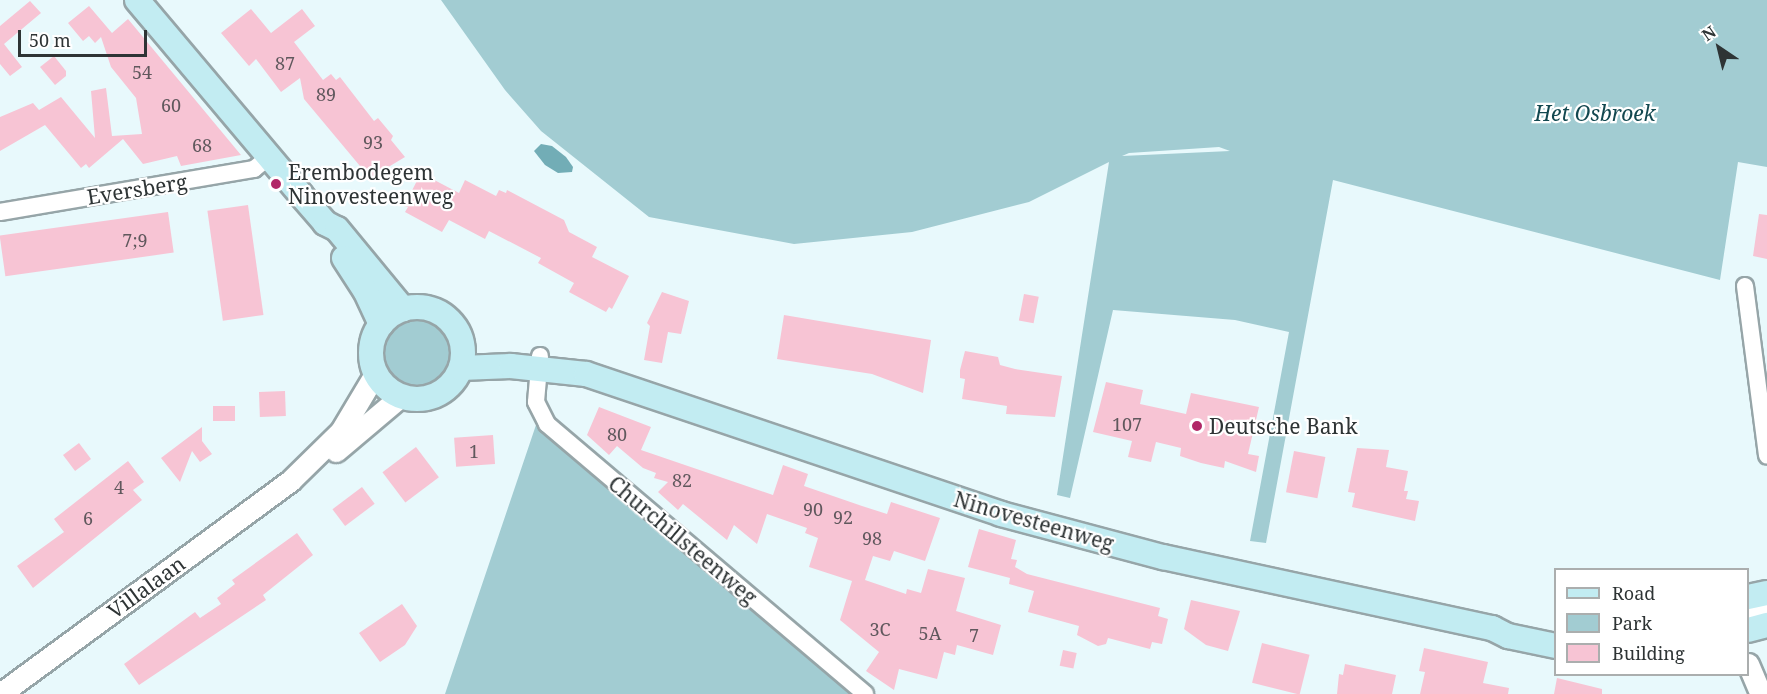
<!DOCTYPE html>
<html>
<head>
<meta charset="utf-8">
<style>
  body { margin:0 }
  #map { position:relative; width:1767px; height:694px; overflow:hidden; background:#e8f9fc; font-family:"Noto Serif",serif }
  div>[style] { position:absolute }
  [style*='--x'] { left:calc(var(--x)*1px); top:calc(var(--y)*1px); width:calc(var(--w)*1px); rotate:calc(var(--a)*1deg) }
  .green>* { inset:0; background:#a2ccd2 }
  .round { border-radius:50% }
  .water>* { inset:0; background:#72adb6 }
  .building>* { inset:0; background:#f7c4d4; transform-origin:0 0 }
  .roads { filter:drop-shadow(2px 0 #96a5a8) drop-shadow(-2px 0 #96a5a8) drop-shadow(0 2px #96a5a8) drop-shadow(0 -2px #96a5a8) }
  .minor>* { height:16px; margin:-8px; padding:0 8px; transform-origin:8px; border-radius:8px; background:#fff }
  .tertiary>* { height:21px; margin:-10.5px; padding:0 10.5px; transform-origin:10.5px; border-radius:10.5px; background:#fff }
  .secondary>* { height:24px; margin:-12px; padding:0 12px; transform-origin:12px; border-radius:12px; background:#c2ecf2 }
  .secondary>.ring { margin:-12px; padding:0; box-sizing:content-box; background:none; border:24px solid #c2ecf2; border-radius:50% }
  .dots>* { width:16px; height:16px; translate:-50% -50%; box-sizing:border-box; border:3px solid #fff; border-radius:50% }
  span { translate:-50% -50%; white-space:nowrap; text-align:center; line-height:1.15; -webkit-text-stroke:4.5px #fff; paint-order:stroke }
  .number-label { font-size:18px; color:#60585d }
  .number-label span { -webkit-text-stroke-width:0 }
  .park-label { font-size:21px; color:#134850; font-style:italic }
  .poi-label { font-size:21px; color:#2e3435 }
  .left { translate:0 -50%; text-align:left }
  .street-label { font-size:21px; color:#2e3435 }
  .legend { position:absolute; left:1554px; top:568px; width:195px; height:108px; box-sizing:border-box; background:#fff; border:2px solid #abaeae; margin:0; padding:8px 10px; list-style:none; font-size:18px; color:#2e3435 }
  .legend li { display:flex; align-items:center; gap:12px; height:30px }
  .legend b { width:30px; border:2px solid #abaeae }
  .north { position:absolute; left:1689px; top:18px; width:60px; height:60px; -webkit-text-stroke:4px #fff; paint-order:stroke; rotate:325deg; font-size:16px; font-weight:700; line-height:24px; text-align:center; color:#2e3435 }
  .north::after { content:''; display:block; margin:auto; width:21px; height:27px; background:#2e3435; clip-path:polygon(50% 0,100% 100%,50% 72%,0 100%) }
  .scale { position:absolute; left:18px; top:30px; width:129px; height:27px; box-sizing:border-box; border:3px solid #2e3435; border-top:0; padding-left:8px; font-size:18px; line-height:21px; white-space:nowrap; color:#2e3435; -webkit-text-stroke:4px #fff; paint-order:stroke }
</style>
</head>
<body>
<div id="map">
  <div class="green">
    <div style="clip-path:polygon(evenodd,441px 0,1767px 0,1767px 167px,1738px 162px,1720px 280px,1333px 180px,1266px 543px,1250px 541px,1289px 332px,1235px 320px,1113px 310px,1070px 498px,1057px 495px,1109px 162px,1029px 202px,912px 232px,794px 244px,649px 217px,541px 131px,505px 90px,441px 0,1219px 147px,1230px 151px,1122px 156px,1129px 153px,1219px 147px)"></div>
    <div class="round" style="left:380px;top:316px;width:72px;height:72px"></div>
    <div style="clip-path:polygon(537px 422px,564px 450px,852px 694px,445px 694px)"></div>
  </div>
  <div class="water">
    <div style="clip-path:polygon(541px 144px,552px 146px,566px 157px,573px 167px,572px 172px,558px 173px,545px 165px,534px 151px)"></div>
  </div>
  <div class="building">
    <div style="clip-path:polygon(30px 1px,41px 13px,4px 44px,22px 67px,10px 76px,0 64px,0 26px)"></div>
    <div style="clip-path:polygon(89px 6px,112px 33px,128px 19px,241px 155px,181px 166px,177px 156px,143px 164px,123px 139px,89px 168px,86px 164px,81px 168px,45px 125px,0 151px,0 117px,33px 103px,39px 110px,61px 97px,95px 138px,91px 91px,106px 88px,112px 136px,142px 134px,136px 98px,111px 67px,101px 37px,95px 43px,89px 36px,83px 41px,68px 23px)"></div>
    <div style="clip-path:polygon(251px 9px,271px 33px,302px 9px,315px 26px,294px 42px,323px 80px,331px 74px,336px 80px,340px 77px,374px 121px,378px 118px,393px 136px,391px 140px,405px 157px,370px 178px,304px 99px,300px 78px,281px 92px,256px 59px,249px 66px,221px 33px)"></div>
    <div style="clip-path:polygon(54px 56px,66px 71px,66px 76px,55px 85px,40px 67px)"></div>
    <div style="clip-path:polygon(421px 173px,459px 193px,465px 180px,496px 196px,499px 190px,506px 193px,507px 190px,564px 220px,569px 232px,597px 247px,592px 257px,629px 276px,612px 309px,609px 307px,606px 312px,569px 292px,574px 283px,538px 263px,541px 258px,489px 231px,485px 239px,449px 220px,442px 232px,405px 212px,408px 207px,404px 206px)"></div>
    <div style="left:248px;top:205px;width:111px;height:41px;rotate:82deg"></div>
    <div style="left:168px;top:212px;width:41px;height:170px;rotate:82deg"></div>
    <div style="clip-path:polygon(1759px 214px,1767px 215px,1767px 259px,1753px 256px)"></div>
    <div style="clip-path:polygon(662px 292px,689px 301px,681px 334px,668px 332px,662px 363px,644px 360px,650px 326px,647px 323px)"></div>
    <div style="left:1024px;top:294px;width:15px;height:27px;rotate:11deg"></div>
    <div style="clip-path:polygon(784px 315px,931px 340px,923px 393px,872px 374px,777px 359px)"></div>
    <div style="clip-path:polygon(965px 351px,998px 357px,1000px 365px,1015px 369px,1062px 376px,1055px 417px,1006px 414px,1007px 406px,962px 399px,965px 379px,960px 378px,960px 370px)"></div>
    <div style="clip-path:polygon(1106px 382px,1143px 390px,1140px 404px,1186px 414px,1191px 393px,1259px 407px,1248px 454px,1259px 456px,1256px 472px,1225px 461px,1224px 468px,1201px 463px,1180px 456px,1181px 448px,1156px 442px,1151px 462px,1128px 457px,1132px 441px,1093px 432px)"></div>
    <div style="left:285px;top:391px;width:25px;height:26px;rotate:88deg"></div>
    <div style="left:235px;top:406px;width:15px;height:22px;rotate:90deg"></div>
    <div style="clip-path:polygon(599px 407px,651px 427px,641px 450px,773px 495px,783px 465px,808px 474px,804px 486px,862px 506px,887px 514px,891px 502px,940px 518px,925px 561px,894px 551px,890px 561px,873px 556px,865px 580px,906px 594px,907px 589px,921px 593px,928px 569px,965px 578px,956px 611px,1001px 625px,993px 655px,957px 645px,955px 655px,944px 652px,937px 679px,899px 669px,894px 690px,866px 671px,879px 652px,840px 620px,852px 581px,809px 567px,818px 538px,805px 533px,807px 528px,767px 514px,757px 544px,734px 525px,727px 540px,683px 504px,678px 510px,658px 492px,668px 482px,654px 478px,656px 473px,643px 468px,617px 446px,609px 455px,587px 435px)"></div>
    <div style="clip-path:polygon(202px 427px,202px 441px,212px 454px,200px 462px,192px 451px,180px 482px,161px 458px)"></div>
    <div style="left:493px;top:435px;width:29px;height:39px;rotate:86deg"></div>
    <div style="left:79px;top:443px;width:20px;height:20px;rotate:53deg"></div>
    <div style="left:416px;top:447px;width:38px;height:42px;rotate:53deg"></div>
    <div style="clip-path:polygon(1357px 448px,1389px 450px,1386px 467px,1408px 471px,1404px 491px,1408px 491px,1406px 499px,1419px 501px,1415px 521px,1352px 507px,1355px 493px,1348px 492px)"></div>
    <div style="left:1294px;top:451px;width:32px;height:42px;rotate:11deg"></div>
    <div style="clip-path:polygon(128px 461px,144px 482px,133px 490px,142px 500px,33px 588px,17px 566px,64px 532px,54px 519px)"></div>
    <div style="left:362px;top:487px;width:21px;height:37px;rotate:53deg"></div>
    <div style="clip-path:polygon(979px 529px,1016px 540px,1011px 559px,1017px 560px,1015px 567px,1027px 574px,1160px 608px,1158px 616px,1168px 619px,1162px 644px,1152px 642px,1150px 649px,1108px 638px,1106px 644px,1098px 646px,1077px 635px,1079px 626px,1028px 612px,1034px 591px,1009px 584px,1010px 578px,968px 567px)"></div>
    <div style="clip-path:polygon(297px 533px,313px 555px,263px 595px,266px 600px,139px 685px,124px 664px,195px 612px,200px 618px,221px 604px,217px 598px,235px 584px,232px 580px)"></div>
    <div style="clip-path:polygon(1191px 600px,1240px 611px,1228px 651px,1206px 645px,1184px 629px)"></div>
    <div style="clip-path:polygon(402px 604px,417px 626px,405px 645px,380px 662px,359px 633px)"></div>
    <div style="left:1262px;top:643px;width:49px;height:41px;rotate:14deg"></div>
    <div style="clip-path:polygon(1424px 648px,1488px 662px,1483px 683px,1509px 688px,1508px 694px,1420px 694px,1425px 672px,1419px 671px)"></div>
    <div style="left:1063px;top:650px;width:14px;height:16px;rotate:12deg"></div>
    <div style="clip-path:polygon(1345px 664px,1396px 675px,1392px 694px,1337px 694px,1339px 674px,1343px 675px)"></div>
    <div style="clip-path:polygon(1557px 678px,1602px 689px,1602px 694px,1554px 694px)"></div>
  </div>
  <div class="roads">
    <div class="minor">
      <div style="--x:0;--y:212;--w:258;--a:-9.6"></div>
      <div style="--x:254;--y:169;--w:19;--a:-39"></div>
      <div style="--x:1745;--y:286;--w:171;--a:82.6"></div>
      <div style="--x:540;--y:356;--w:46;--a:95"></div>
      <div style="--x:536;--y:402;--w:25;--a:63"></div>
      <div style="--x:547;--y:424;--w:417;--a:40.3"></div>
    </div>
    <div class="tertiary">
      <div style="--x:336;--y:451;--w:84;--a:-40.2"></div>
      <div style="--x:1748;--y:620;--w:32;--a:-54"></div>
      <div style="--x:1748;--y:664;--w:33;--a:67"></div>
      <div style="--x:0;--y:694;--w:361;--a:-36.3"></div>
      <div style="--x:291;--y:480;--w:70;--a:-44.4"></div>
      <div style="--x:341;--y:431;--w:66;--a:-59.2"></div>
    </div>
    <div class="secondary">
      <div style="--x:137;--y:0;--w:255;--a:49.9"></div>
      <div style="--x:301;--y:195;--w:37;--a:49"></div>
      <div style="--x:325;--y:223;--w:13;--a:27"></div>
      <div style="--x:337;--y:229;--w:104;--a:50.5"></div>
      <div style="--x:344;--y:258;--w:38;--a:57"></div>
      <div style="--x:365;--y:290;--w:38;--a:65"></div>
      <div class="ring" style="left:371px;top:307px;width:68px;height:68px"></div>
      <div style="--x:461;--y:368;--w:50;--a:-2.3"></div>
      <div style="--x:511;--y:366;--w:75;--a:6.1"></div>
      <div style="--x:586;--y:374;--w:438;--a:18.6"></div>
      <div style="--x:1001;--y:514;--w:168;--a:14.9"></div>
      <div style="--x:1163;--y:557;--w:337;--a:12.2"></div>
      <div style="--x:1492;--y:628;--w:18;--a:27"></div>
      <div style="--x:1508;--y:636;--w:49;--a:11.8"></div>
      <div style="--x:1748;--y:597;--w:19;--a:-12"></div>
      <div style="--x:1748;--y:630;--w:20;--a:-15"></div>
    </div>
  </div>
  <div class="dots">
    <div style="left:276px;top:184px;background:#b12767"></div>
    <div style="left:1197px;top:426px;background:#b12767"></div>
  </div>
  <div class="number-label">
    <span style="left:285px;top:63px">87</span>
    <span style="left:142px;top:72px">54</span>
    <span style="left:326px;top:94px">89</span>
    <span style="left:171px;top:105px">60</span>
    <span style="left:373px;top:142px">93</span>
    <span style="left:202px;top:145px">68</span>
    <span style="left:135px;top:240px">7;9</span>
    <span style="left:1127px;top:424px">107</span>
    <span style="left:617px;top:434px">80</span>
    <span style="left:474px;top:451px">1</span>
    <span style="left:682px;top:480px">82</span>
    <span style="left:119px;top:487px">4</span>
    <span style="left:813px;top:509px">90</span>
    <span style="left:843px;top:517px">92</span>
    <span style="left:88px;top:518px">6</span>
    <span style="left:872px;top:538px">98</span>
    <span style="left:880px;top:629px">3C</span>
    <span style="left:930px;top:633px">5A</span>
    <span style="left:974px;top:635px">7</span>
  </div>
  <div class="park-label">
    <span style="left:1595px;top:113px">Het Osbroek</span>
  </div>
  <div class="poi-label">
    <span class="left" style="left:288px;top:184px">Erembodegem<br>Ninovesteenweg</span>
    <span class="left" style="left:1209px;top:426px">Deutsche Bank</span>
  </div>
  <div class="street-label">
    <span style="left:137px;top:189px;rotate:-9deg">Eversberg</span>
    <span style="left:1034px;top:521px;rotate:16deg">Ninovesteenweg</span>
    <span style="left:683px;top:540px;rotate:40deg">Churchillsteenweg</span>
    <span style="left:146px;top:587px;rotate:-36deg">Villalaan</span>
  </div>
  <ul class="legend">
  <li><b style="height:8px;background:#c2ecf2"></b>Road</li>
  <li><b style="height:16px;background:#a2ccd2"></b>Park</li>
  <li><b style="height:16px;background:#f7c4d4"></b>Building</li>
  </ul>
  <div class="north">N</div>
  <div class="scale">50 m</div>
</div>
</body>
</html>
